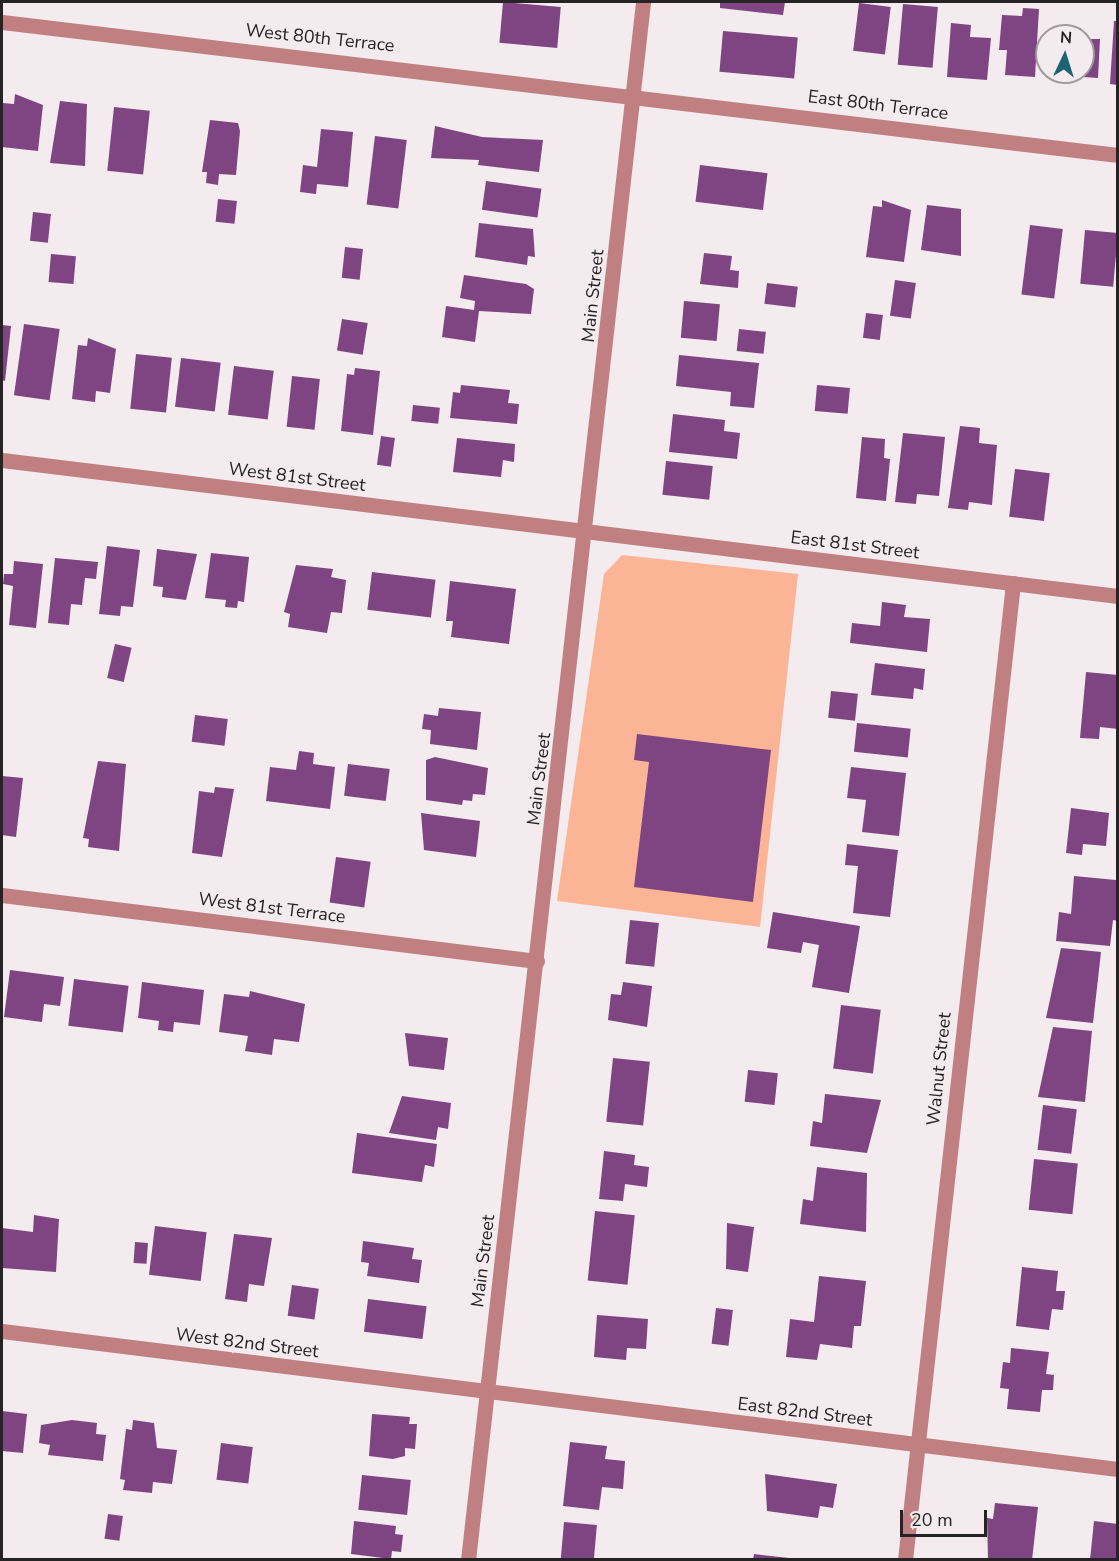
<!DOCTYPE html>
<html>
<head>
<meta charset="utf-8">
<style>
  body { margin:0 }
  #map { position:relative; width:1119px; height:1561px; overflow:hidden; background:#f3ebee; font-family:"Nunito Sans",sans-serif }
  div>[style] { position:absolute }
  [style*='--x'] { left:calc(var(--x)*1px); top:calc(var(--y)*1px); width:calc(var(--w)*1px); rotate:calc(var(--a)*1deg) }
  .green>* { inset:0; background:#fbb596 }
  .building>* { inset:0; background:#7f4582; transform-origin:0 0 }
  .minor>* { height:15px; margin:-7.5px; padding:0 7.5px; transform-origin:7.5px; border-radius:7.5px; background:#c08081 }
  span { translate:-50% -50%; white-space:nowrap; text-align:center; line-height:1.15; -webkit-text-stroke:6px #f3ebee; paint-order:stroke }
  .street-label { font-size:18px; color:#262324 }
  .frame { position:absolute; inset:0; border:3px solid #262324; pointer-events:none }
  .north { position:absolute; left:1035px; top:24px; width:60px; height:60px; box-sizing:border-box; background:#f3ebee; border:2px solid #a19b9d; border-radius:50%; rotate:4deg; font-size:16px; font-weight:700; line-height:24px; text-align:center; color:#262324 }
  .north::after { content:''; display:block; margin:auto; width:21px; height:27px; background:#1e6374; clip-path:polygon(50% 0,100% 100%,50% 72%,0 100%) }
  .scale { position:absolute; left:900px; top:1510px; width:87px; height:27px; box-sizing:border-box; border:3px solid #262324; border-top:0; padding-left:8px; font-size:18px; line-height:21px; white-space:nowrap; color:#262324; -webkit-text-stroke:4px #f3ebee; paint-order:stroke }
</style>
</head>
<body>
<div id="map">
  <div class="green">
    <div style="clip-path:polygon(622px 555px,798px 574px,760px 927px,557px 901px,604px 574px)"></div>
  </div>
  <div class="building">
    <div style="left:503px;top:2px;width:58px;height:41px;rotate:5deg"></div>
    <div style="clip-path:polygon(720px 2px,785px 2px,783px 15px,720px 8px)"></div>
    <div style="left:859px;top:3px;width:32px;height:48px;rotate:7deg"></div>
    <div style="left:903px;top:4px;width:35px;height:61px;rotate:5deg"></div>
    <div style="clip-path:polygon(1023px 8px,1039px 9px,1035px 77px,1005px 75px,1007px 50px,999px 50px,1002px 15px,1022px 16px)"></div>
    <div style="clip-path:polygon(1114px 21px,1118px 21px,1118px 85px,1110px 84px)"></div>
    <div style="clip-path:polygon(951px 23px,971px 25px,970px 37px,991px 38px,987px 80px,947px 77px)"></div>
    <div style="clip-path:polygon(1058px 27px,1081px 28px,1080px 36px,1057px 36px)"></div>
    <div style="left:723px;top:31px;width:75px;height:41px;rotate:5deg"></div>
    <div style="clip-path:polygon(1083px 39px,1100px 39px,1098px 78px,1055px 75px,1083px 72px)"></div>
    <div style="clip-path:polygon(15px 94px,43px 105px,38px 151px,2px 147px,3px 103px,14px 104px)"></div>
    <div style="clip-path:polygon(60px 101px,87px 104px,85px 166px,50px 163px)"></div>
    <div style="left:114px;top:107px;width:36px;height:64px;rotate:6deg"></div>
    <div style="clip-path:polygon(210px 120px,238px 123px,240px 131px,236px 175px,219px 174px,218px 185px,206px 183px,207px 172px,202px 172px)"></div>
    <div style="clip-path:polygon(435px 126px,482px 137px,543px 140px,539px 172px,478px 165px,479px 160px,431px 158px)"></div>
    <div style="clip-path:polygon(321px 129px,353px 132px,348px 187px,317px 184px,316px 194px,300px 192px,303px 165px,317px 167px)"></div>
    <div style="left:375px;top:136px;width:32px;height:69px;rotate:7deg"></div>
    <div style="left:700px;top:165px;width:68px;height:37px;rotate:7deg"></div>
    <div style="left:486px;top:181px;width:56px;height:29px;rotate:8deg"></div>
    <div style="left:218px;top:199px;width:19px;height:23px;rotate:6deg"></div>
    <div style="clip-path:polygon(882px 200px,911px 210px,904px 262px,866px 257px,873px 206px,882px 207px)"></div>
    <div style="clip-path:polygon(927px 205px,961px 209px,961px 256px,921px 250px)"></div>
    <div style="left:33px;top:212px;width:18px;height:29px;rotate:6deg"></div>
    <div style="clip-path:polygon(479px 223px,533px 229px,535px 257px,528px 256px,527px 265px,475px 257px)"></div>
    <div style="left:1030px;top:225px;width:33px;height:70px;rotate:7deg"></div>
    <div style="left:1085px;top:230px;width:33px;height:54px;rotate:5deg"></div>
    <div style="left:345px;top:247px;width:18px;height:31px;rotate:6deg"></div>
    <div style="clip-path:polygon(704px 253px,732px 256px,730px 270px,739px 271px,738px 288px,700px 284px)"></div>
    <div style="left:51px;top:254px;width:25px;height:28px;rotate:5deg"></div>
    <div style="clip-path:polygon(464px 275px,526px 284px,534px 289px,531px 314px,479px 311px,475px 342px,442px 337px,446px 306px,474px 310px,475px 301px,460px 298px)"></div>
    <div style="left:895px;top:280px;width:21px;height:36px;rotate:8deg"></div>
    <div style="left:767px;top:283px;width:31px;height:21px;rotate:7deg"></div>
    <div style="left:684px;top:301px;width:36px;height:37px;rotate:5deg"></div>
    <div style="left:866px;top:313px;width:17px;height:25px;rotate:7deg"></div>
    <div style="left:342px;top:319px;width:26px;height:32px;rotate:9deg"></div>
    <div style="left:24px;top:324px;width:36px;height:72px;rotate:8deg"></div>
    <div style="clip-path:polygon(2px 325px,11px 326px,5px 381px,2px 380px)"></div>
    <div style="left:739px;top:329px;width:27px;height:22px;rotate:6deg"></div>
    <div style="clip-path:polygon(88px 338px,116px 349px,110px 393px,96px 391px,95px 402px,72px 399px,78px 345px,87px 346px)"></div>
    <div style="left:136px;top:354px;width:36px;height:55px;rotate:6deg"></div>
    <div style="clip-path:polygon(679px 355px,759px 363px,754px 408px,730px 406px,731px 392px,676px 386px)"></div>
    <div style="left:181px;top:358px;width:40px;height:49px;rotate:7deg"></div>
    <div style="left:234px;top:366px;width:40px;height:49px;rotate:7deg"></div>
    <div style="clip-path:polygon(355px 368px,380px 371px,373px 435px,341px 431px,347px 374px,354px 375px)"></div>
    <div style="left:292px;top:376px;width:28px;height:51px;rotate:6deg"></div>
    <div style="clip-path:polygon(461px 385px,510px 390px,508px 403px,519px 404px,517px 424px,450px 418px,453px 392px,460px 393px)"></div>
    <div style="left:817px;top:385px;width:33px;height:26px;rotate:5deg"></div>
    <div style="left:413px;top:405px;width:27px;height:16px;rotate:6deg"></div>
    <div style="clip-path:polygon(673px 414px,725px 420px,724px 431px,740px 433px,737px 459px,669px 452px)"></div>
    <div style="clip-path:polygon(960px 426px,980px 428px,979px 443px,997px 445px,992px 505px,969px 502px,968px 510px,948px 508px)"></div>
    <div style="clip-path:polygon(903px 433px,945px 437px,939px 496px,917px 494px,916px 504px,895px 502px)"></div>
    <div style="left:381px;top:436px;width:14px;height:29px;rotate:8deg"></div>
    <div style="clip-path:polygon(862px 437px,885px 439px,884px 458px,890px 459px,886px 501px,856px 498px)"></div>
    <div style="clip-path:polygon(457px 438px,515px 444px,514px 462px,503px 460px,501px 477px,453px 472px)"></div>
    <div style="left:666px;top:461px;width:47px;height:34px;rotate:6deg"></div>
    <div style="left:1015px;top:469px;width:35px;height:48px;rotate:7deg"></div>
    <div style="clip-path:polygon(107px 546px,140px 550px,133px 607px,121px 606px,120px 616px,99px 614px)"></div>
    <div style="clip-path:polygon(157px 549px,197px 554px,186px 600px,162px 597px,163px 587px,153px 586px)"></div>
    <div style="clip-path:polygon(211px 553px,249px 557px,244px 602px,238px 601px,237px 608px,225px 607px,226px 600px,205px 598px)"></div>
    <div style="clip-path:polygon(55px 558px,98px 562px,96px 579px,85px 578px,82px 605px,71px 604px,69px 625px,48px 623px)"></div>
    <div style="clip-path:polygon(14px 561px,43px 564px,36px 628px,9px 625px,13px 586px,3px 584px,4px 574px,13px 574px)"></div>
    <div style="clip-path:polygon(296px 565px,333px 569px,331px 577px,346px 580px,342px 613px,331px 612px,327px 633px,288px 627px,290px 614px,284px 612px)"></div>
    <div style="left:372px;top:572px;width:64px;height:38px;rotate:7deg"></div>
    <div style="clip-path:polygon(450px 581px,516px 589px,509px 644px,451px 637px,453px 621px,446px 621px)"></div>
    <div style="clip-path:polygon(882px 602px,906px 605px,904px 617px,930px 619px,927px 652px,850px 643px,852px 623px,880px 626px)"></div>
    <div style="left:115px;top:644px;width:17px;height:35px;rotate:13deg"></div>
    <div style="clip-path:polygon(875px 663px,925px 669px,923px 690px,914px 688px,913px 699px,871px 695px)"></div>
    <div style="clip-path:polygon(1086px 672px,1118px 675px,1118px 729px,1100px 727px,1099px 739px,1080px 738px)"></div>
    <div style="left:831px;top:691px;width:27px;height:27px;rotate:6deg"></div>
    <div style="clip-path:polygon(439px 708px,481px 712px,477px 750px,430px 744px,431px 730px,422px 729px,424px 714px,438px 716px)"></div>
    <div style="left:195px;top:715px;width:33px;height:27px;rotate:7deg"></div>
    <div style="left:857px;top:723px;width:54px;height:29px;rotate:6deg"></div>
    <div style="clip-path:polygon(637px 734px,771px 750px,753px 902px,634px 887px,649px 762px,634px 760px)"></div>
    <div style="clip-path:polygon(299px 751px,314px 753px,313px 764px,335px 767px,330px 809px,266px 801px,270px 767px,296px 770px)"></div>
    <div style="clip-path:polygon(435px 757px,488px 768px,485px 795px,473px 794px,472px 801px,463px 800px,462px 805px,426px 800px,426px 760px)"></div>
    <div style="clip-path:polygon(98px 761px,126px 764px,119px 851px,88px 847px,89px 839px,83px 838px)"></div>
    <div style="left:348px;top:764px;width:42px;height:32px;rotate:7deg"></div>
    <div style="clip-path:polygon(851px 767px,906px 773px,899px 836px,862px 832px,866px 800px,847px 798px)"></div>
    <div style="clip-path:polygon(2px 776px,23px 778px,16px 837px,2px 835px)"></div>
    <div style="clip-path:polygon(215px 787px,234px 789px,222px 857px,192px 853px,199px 791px,214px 793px)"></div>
    <div style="clip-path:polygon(1071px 808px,1109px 813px,1106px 846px,1083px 844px,1082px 855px,1066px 853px)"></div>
    <div style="clip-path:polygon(421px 813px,480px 821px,476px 857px,424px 850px)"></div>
    <div style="clip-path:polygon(847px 844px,898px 850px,890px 917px,853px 913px,858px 866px,845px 865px)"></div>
    <div style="left:336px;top:857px;width:35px;height:46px;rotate:8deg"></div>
    <div style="clip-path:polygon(1074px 876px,1116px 880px,1118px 921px,1113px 920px,1110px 946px,1056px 941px,1059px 912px,1071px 914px)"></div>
    <div style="clip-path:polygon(773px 912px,860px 926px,849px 993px,812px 987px,819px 945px,803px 942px,801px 953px,767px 948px)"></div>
    <div style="left:630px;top:920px;width:29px;height:44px;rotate:6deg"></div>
    <div style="clip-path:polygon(1061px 948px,1101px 952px,1093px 1023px,1046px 1018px)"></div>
    <div style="clip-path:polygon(10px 970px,64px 977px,60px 1006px,44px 1004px,42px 1022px,4px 1017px)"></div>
    <div style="left:74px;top:979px;width:55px;height:47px;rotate:7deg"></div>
    <div style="clip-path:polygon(142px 982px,204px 990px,200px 1025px,174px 1022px,173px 1032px,158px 1030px,159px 1021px,138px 1018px)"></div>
    <div style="clip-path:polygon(623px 982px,652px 986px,647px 1027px,608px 1020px,611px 994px,621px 995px)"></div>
    <div style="clip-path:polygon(250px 991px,305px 1004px,299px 1042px,274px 1039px,272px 1055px,245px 1051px,248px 1036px,219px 1032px,224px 994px,249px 997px)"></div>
    <div style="left:841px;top:1005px;width:40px;height:64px;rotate:7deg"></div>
    <div style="clip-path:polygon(1053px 1027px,1092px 1031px,1085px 1102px,1038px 1097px)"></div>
    <div style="clip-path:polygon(405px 1033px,448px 1038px,444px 1070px,409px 1066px)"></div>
    <div style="left:613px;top:1058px;width:37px;height:64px;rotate:6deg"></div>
    <div style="left:748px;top:1070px;width:30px;height:32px;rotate:6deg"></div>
    <div style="clip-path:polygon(825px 1094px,881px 1100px,867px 1153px,810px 1146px,813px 1121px,822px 1123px)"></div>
    <div style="clip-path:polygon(402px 1096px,451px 1103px,448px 1129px,438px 1127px,436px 1140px,389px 1133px)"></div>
    <div style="left:1043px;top:1105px;width:34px;height:45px;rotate:7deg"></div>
    <div style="clip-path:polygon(357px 1133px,437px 1144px,434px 1167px,425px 1165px,422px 1182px,352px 1173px)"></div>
    <div style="clip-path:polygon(604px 1151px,635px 1155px,634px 1165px,649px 1167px,647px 1187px,625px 1184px,623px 1201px,599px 1199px)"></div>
    <div style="left:1034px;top:1159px;width:44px;height:51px;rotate:6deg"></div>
    <div style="clip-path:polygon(817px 1167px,867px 1173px,866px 1232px,800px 1224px,803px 1199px,813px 1201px)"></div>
    <div style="left:595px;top:1211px;width:40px;height:70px;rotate:6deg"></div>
    <div style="clip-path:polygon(34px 1215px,59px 1219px,56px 1272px,2px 1268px,2px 1228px,33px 1232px)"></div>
    <div style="clip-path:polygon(727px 1223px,754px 1227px,748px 1272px,726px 1269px)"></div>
    <div style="left:155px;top:1226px;width:52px;height:49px;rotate:7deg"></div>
    <div style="clip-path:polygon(234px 1234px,272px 1238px,264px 1286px,249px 1284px,247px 1302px,225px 1299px)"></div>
    <div style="clip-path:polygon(363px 1241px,414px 1248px,412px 1259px,422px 1260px,419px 1283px,367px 1276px,369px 1263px,361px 1262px)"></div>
    <div style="left:135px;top:1242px;width:13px;height:21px;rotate:4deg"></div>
    <div style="clip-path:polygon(1022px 1267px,1058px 1271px,1056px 1291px,1065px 1291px,1063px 1310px,1052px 1309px,1049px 1330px,1016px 1326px)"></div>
    <div style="clip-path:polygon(819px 1276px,866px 1281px,861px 1326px,854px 1326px,852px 1348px,820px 1344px,817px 1360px,786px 1357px,790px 1319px,814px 1322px)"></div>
    <div style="left:292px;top:1285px;width:27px;height:31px;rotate:8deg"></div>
    <div style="left:368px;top:1299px;width:59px;height:33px;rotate:7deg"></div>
    <div style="left:716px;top:1308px;width:17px;height:36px;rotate:7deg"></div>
    <div style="clip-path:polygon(597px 1315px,648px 1319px,646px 1349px,627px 1348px,626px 1360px,594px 1357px)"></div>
    <div style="clip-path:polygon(1011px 1348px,1049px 1352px,1046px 1374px,1054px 1375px,1053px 1390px,1042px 1390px,1040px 1412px,1007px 1409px,1009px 1389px,1000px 1388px,1003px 1362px,1010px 1363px)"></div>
    <div style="clip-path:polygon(2px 1411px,27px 1414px,23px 1453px,2px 1451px)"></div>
    <div style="clip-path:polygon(372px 1414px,410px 1417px,409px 1424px,417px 1424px,415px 1449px,405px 1448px,405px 1456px,393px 1459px,369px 1456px)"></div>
    <div style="clip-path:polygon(72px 1420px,97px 1423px,96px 1434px,106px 1435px,103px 1461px,48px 1455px,50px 1445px,39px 1443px,41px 1425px)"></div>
    <div style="clip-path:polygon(133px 1420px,154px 1423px,157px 1448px,177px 1450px,172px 1484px,153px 1482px,152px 1493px,123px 1490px,125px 1480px,120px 1479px,126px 1429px,132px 1430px)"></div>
    <div style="clip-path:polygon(570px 1442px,607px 1446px,605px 1459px,625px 1461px,623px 1489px,602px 1487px,599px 1510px,563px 1506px)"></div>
    <div style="left:221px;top:1443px;width:32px;height:37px;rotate:7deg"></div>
    <div style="clip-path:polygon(765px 1474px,837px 1484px,833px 1508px,820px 1506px,818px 1518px,767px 1511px)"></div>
    <div style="left:362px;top:1475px;width:49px;height:35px;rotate:6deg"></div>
    <div style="clip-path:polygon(995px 1503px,1038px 1507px,1032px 1560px,988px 1560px,987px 1518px,993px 1519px)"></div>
    <div style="left:108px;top:1514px;width:15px;height:25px;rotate:8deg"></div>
    <div style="clip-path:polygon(354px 1521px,396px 1526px,395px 1534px,403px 1535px,401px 1552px,392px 1551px,391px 1559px,351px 1554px)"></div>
    <div style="clip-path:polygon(1094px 1521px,1118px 1524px,1117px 1560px,1090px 1560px)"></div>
    <div style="left:564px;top:1522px;width:33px;height:38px;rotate:5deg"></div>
    <div style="clip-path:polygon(754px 1554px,789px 1558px,789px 1560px,753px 1560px)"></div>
  </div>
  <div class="minor">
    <div style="--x:2;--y:22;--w:1124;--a:6.8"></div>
    <div style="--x:2;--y:460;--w:1124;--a:6.95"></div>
    <div style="--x:2;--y:895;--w:539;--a:7.03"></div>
    <div style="--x:2;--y:1331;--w:1124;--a:7.05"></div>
    <div style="--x:468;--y:1560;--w:1568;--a:-83.59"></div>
    <div style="--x:905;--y:1560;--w:983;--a:-83.69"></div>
  </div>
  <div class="street-label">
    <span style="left:320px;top:38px;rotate:6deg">West 80th Terrace</span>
    <span style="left:878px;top:105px;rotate:7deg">East 80th Terrace</span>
    <span style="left:593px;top:296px;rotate:-84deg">Main Street</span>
    <span style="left:297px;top:477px;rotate:7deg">West 81st Street</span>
    <span style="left:855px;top:545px;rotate:7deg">East 81st Street</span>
    <span style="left:539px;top:779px;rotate:-83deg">Main Street</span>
    <span style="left:272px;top:908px;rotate:7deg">West 81st Terrace</span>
    <span style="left:939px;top:1069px;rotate:-84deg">Walnut Street</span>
    <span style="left:483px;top:1261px;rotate:-83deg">Main Street</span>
    <span style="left:247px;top:1343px;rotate:7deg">West 82nd Street</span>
    <span style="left:805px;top:1412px;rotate:7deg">East 82nd Street</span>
  </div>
  <div class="frame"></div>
  <div class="north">N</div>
  <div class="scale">20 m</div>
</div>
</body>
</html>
